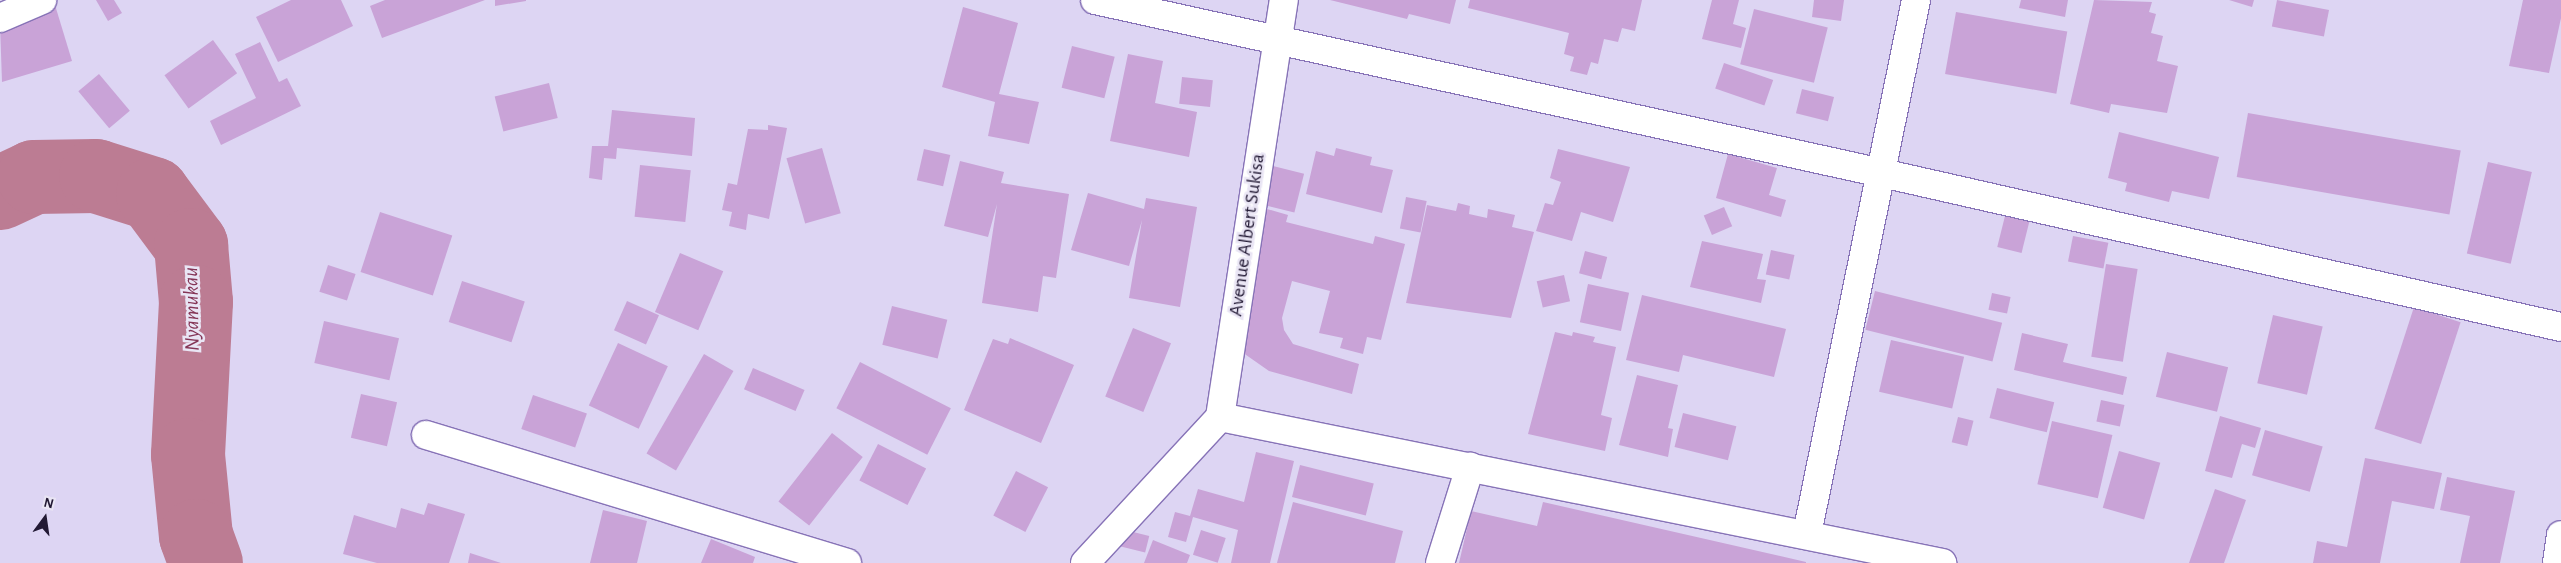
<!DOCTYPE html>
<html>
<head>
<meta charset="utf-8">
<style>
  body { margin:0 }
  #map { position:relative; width:2561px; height:563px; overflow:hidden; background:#ddd5f3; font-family:"Alegreya Sans",sans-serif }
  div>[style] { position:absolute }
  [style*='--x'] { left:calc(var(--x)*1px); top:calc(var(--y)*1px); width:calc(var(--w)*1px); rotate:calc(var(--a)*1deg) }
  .river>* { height:74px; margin:-37px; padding:0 37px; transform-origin:37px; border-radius:37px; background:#bc7c93 }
  .building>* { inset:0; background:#c9a3d7; transform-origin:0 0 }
  .roads { filter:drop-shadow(1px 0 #8773b7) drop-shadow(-1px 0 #8773b7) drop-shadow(0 1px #8773b7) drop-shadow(0 -1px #8773b7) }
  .minor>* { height:28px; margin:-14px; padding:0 14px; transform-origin:14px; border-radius:14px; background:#fff }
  span { translate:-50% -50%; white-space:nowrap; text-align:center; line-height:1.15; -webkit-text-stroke:5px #e9e5f4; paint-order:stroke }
  .street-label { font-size:20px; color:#221934 }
  .water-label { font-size:21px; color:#853657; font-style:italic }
  .north { position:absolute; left:20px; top:493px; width:50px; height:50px; -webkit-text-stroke:4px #e9e5f4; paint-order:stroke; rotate:14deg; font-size:14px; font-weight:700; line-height:20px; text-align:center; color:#221934 }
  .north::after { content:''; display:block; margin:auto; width:18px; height:22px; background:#221934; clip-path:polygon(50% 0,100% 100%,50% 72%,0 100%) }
</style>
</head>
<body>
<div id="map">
  <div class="river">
    <div style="--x:0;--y:193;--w:38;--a:-25"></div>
    <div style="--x:34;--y:177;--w:62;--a:-0.9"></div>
    <div style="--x:96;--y:176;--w:60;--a:17.5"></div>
    <div style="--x:153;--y:194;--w:64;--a:53.3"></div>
    <div style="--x:191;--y:245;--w:57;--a:85"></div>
    <div style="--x:196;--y:302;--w:153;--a:93"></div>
    <div style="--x:188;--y:455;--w:81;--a:84.4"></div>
    <div style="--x:196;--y:536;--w:29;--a:70"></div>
  </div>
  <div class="building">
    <div style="clip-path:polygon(96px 0,114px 0,122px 13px,108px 21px)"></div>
    <div style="clip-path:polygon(291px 0,341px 0,353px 26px,278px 62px,256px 17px)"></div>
    <div style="clip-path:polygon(385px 0,485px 0,382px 38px,370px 6px)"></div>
    <div style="clip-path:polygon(495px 0,526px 0,526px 1px,495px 6px)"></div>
    <div style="clip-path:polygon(1330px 0,1456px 0,1450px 24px,1409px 14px,1407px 19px)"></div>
    <div style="clip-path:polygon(1470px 0,1642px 0,1635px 31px,1622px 28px,1618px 42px,1604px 39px,1598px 64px,1591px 62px,1587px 75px,1570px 71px,1574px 57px,1564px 54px,1569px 33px,1468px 8px)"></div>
    <div style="clip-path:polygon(1712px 0,1739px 0,1733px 24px,1746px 28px,1741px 48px,1702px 39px)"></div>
    <div style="clip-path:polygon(1814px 0,1844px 0,1841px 21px,1812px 17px)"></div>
    <div style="clip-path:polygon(2021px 0,2068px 0,2065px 17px,2019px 8px)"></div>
    <div style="clip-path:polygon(2094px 0,2152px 2px,2149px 12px,2156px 14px,2151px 33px,2163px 36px,2157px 61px,2178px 66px,2167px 113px,2111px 104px,2109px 113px,2070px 104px)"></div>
    <div style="clip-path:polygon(2229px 0,2254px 0,2252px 7px)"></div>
    <div style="left:2277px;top:0;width:53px;height:27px;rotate:11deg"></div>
    <div style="clip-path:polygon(2523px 0,2561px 0,2561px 18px,2549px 73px,2509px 66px)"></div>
    <div style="clip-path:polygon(55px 5px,72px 61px,2px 82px,0 24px)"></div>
    <div style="clip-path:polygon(963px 7px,1018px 23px,999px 94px,1039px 102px,1029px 144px,988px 136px,995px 102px,942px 87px)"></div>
    <div style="left:1754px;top:9px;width:76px;height:57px;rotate:14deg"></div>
    <div style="left:1956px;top:12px;width:113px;height:63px;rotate:10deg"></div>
    <div style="left:213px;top:40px;width:41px;height:60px;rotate:54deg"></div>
    <div style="clip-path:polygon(260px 42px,279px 82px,287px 78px,301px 106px,221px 145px,210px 121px,256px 98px,235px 54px)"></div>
    <div style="left:1072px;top:46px;width:44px;height:43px;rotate:14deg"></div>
    <div style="clip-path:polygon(1128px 54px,1163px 61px,1155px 103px,1197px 112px,1189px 157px,1110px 141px)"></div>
    <div style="left:1724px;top:63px;width:52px;height:27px;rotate:19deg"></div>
    <div style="left:99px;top:74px;width:48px;height:27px;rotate:50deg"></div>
    <div style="left:1182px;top:77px;width:31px;height:27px;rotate:6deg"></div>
    <div style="left:549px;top:83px;width:36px;height:56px;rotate:76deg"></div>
    <div style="left:1802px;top:89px;width:33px;height:25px;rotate:14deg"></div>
    <div style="clip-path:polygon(612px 110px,695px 118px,692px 156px,617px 148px,616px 159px,604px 158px,602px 180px,589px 178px,592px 146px,608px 146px)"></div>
    <div style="left:2248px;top:113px;width:216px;height:65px;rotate:10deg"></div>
    <div style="clip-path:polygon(768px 125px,787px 128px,769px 219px,748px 214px,746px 230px,729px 226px,732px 212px,722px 210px,728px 183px,737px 185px,748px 129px,768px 130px)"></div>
    <div style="clip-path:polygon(2119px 132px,2219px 157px,2209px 199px,2172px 191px,2169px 202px,2125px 191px,2127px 183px,2108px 178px)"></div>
    <div style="left:822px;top:148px;width:68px;height:37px;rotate:74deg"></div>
    <div style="clip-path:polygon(1336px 148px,1372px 157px,1370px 165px,1393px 170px,1382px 213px,1306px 194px,1316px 151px,1334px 156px)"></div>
    <div style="left:924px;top:149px;width:27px;height:32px;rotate:13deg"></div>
    <div style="clip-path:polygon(1558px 149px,1630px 167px,1613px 222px,1581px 212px,1572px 241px,1536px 231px,1545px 203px,1553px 205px,1561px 182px,1550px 178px)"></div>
    <div style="clip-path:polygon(1728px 154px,1777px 168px,1769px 195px,1786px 200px,1781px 217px,1716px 198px)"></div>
    <div style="clip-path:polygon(960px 161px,1004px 172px,1001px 183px,1069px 194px,1056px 278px,1043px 276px,1038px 312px,982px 303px,997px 204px,988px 237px,944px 226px)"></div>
    <div style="left:2488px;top:162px;width:45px;height:94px;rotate:13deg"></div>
    <div style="left:640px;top:165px;width:51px;height:52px;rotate:6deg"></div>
    <div style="left:1273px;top:166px;width:32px;height:40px;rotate:14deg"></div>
    <div style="clip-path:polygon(1088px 193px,1144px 209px,1146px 198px,1197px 207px,1180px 307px,1129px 298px,1142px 220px,1129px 266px,1071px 250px)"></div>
    <div style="left:1406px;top:197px;width:21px;height:32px;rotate:11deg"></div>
    <div style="clip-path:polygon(1458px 203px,1470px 206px,1469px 214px,1487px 218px,1488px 209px,1515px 215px,1512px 227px,1534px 232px,1511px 318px,1406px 303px,1427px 205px,1456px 211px)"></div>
    <div style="clip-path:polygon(1260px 207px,1288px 215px,1286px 222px,1373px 244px,1375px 236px,1405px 244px,1381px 340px,1367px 337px,1363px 354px,1340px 348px,1343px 338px,1319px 333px,1330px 291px,1292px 281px,1282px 318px,1284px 330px,1293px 344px,1359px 364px,1352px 394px,1269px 371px,1239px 350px)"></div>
    <div style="left:1724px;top:207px;width:21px;height:22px;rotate:67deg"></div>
    <div style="left:380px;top:212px;width:76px;height:63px;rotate:18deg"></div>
    <div style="left:2006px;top:212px;width:25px;height:36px;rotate:14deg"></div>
    <div style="left:2073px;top:236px;width:36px;height:26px;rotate:11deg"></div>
    <div style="clip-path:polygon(1702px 241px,1763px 254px,1757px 279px,1766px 280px,1761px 303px,1690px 287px)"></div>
    <div style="left:1771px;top:250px;width:24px;height:25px;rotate:12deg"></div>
    <div style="left:1585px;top:251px;width:23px;height:23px;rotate:15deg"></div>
    <div style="left:680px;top:253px;width:47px;height:64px;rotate:23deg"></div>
    <div style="left:2106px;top:264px;width:32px;height:94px;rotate:9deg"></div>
    <div style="left:328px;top:265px;width:29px;height:28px;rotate:18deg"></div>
    <div style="left:1564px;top:275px;width:27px;height:28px;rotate:77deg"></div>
    <div style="left:462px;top:281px;width:66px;height:43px;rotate:18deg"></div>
    <div style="left:1588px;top:284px;width:42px;height:39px;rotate:12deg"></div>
    <div style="left:1875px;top:291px;width:131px;height:40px;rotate:14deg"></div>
    <div style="left:1992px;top:293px;width:19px;height:17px;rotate:12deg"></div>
    <div style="clip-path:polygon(1642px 295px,1786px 329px,1774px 377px,1683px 355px,1679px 372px,1626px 360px)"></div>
    <div style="left:627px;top:301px;width:35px;height:32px;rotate:24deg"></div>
    <div style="left:892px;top:306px;width:57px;height:40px;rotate:14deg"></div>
    <div style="left:2414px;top:307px;width:49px;height:128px;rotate:18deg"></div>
    <div style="left:2273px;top:315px;width:51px;height:70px;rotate:13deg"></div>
    <div style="left:324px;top:321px;width:77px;height:43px;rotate:13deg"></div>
    <div style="left:1133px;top:328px;width:41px;height:74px;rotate:22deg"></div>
    <div style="clip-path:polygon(1555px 332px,1572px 336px,1573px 332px,1595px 337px,1593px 342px,1616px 347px,1601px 415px,1612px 418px,1605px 451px,1528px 434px)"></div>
    <div style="clip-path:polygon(2022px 333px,2068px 344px,2063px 362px,2127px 377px,2123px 395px,2014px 370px)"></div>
    <div style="clip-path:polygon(1010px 338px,1074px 365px,1041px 443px,964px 410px,993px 339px,1008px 344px)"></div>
    <div style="left:1891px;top:340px;width:75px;height:53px;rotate:13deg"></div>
    <div style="left:618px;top:343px;width:55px;height:69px;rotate:25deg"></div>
    <div style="left:2167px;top:352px;width:63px;height:46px;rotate:14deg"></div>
    <div style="left:704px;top:354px;width:34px;height:115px;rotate:30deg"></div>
    <div style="left:860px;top:362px;width:102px;height:52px;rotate:27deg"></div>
    <div style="left:753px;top:368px;width:56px;height:23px;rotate:23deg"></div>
    <div style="clip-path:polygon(1637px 375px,1678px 385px,1668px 428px,1673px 429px,1668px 457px,1619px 445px)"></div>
    <div style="left:1997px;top:388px;width:59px;height:31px;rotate:14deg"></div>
    <div style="left:361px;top:394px;width:37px;height:45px;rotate:13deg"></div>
    <div style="left:533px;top:395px;width:57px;height:36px;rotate:19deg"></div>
    <div style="left:2101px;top:400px;width:24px;height:22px;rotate:12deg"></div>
    <div style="left:1683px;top:413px;width:55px;height:35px;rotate:14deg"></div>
    <div style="clip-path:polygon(2220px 416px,2261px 428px,2255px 448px,2242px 444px,2232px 478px,2205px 471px)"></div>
    <div style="left:1958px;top:417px;width:16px;height:26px;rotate:14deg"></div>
    <div style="left:2052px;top:421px;width:62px;height:65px;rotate:13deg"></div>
    <div style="left:2265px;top:430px;width:60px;height:47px;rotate:16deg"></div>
    <div style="left:832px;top:433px;width:39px;height:87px;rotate:38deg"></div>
    <div style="left:878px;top:444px;width:54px;height:41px;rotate:27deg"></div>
    <div style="left:2119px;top:451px;width:43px;height:59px;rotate:16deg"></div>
    <div style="clip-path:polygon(1256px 452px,1294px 461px,1270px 563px,1231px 563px,1238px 530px,1193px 517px,1186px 542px,1168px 537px,1175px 512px,1190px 516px,1198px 489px,1244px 502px)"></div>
    <div style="clip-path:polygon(2365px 458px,2442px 473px,2434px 509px,2392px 501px,2380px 563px,2313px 563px,2317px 541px,2347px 547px)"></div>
    <div style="left:1300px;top:465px;width:76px;height:33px;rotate:14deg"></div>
    <div style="left:1016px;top:471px;width:36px;height:50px;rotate:27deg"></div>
    <div style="clip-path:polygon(2447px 477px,2515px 491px,2500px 563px,2460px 563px,2470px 516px,2440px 510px)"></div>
    <div style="clip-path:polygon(2215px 489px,2246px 500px,2224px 563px,2189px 563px)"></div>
    <div style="clip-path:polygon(1293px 502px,1403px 531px,1395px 563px,1277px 563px)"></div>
    <div style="clip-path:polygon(1543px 502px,1806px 562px,1806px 563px,1459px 563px,1471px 511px,1537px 526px)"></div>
    <div style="clip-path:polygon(428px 503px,465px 514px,449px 563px,377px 563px,343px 554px,354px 515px,396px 528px,401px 508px,424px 515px)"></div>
    <div style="clip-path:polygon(603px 510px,647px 521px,637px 563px,590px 563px)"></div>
    <div style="left:1125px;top:530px;width:25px;height:17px;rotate:14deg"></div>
    <div style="left:1201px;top:530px;width:26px;height:26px;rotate:18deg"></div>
    <div style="clip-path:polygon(711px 539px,755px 557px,753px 563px,701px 563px)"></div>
    <div style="clip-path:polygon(1153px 540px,1190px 555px,1187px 563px,1144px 563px)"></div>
    <div style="clip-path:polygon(470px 553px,501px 563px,468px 563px)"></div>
  </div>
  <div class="roads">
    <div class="minor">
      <div style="--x:1095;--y:0;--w:806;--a:12.4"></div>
      <div style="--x:1882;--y:173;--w:696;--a:12.78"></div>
      <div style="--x:0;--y:18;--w:46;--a:-23.2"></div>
      <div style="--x:1220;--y:417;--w:737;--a:11.43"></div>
      <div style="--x:426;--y:435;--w:440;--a:16.9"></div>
      <div style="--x:1807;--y:534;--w:545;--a:-78.46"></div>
      <div style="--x:1085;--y:563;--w:199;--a:-47.2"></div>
      <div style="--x:1220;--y:417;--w:422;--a:-81.3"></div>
      <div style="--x:1440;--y:563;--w:101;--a:-72.6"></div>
      <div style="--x:2557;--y:563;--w:28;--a:-82"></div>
    </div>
  </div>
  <div class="street-label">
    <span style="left:1247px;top:235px;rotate:-82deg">Avenue Albert Sukisa</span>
  </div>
  <div class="water-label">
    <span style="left:192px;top:309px;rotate:-91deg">Nyamukau</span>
  </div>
  <div class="north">N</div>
</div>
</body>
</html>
